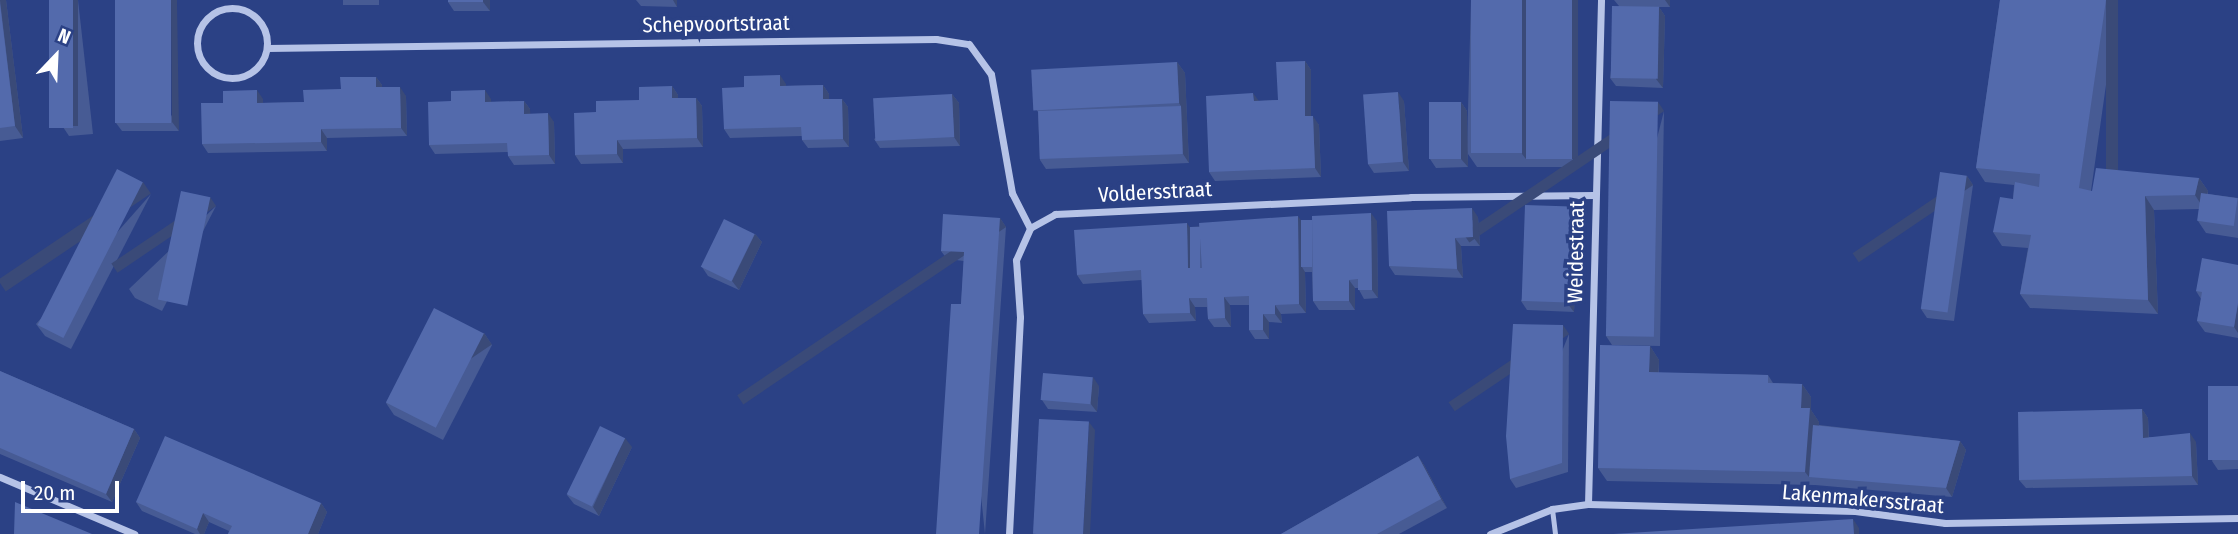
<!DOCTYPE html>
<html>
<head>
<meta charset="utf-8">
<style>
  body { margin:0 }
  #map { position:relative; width:2238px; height:534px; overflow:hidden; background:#2b4185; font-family:"Fira Sans Condensed",sans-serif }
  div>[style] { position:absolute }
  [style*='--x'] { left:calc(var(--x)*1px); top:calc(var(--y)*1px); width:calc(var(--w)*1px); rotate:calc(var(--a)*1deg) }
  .service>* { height:5px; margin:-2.5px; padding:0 2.5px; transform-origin:2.5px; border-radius:2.5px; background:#b6c3e7 }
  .minor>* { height:7px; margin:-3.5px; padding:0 3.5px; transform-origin:3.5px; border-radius:3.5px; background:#b6c3e7 }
  .minor>.ring { margin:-3.5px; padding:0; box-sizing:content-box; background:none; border:7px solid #b6c3e7; border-radius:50% }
  .wall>* { inset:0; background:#475b94; transform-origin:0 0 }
  .shaded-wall>* { inset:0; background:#3a4a78; transform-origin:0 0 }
  .building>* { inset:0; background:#536aac; transform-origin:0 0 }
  span { translate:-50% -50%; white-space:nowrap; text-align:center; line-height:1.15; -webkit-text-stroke:7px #2b4185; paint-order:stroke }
  .street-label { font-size:21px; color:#fff }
  .north { position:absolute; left:21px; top:21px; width:70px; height:70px; -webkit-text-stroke:5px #2b4185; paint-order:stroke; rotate:23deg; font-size:19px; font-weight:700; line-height:28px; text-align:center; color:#fff }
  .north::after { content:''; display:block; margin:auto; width:24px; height:32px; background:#fff; clip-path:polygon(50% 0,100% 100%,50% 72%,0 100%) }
  .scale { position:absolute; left:21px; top:481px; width:98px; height:32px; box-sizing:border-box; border:4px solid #fff; border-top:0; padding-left:9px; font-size:21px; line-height:24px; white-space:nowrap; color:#fff; -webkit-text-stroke:5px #2b4185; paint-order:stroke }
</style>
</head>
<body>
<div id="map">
  <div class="service">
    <div style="--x:1552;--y:509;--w:25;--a:83"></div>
  </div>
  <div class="minor">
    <div class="ring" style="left:197px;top:8px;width:63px;height:63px"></div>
    <div style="--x:267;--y:48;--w:669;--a:-0.77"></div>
    <div style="--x:936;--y:39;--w:33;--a:9"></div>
    <div style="--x:969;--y:44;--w:37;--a:54"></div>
    <div style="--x:991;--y:74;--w:121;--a:80"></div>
    <div style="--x:1012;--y:193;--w:39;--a:63"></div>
    <div style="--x:0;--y:477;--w:146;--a:23"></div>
    <div style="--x:1588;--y:504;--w:504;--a:-88.52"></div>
    <div style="--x:1009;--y:534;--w:217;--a:-87.1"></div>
    <div style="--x:1020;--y:317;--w:57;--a:-94"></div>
    <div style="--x:1016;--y:260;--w:35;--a:-66"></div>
    <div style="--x:1030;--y:228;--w:29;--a:-29"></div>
    <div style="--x:1055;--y:214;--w:356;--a:-2.7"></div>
    <div style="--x:1411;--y:197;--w:183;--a:-0.6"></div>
    <div style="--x:1490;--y:534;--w:67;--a:-22"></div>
    <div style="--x:1552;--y:509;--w:36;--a:-8"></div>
    <div style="--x:1588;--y:504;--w:267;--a:1.5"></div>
    <div style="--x:1855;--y:511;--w:91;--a:7.6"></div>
    <div style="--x:1945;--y:523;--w:293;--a:-1"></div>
  </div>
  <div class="wall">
    <div style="clip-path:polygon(0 0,6px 0,23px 138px,0 141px)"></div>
    <div style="clip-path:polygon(49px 0,78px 0,93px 134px,69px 136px,63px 127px)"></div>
    <div style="clip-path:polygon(115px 0,179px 131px,122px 131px,116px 123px)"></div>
    <div style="left:343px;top:0;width:36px;height:5px"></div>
    <div style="clip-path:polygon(490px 0,490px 11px,454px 11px,448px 2px)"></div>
    <div style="clip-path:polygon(636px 0,677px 0,677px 7px,641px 6px)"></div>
    <div style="clip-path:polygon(1471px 0,1578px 167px,1477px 167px,1468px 154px,1468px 167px,1436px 168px,1430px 159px,1461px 102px,1467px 111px,1467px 146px)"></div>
    <div style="clip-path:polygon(1614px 0,1670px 0,1670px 7px,1644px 7px,1659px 7px,1665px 16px,1663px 88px,1616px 86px,1610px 78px,1619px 6px)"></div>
    <div style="clip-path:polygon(2000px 0,2118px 0,2091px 191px,2199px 178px,2208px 191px,2208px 194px,2238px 198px,2238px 238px,2206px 233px,2198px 221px,2199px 209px,2154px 210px,2158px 314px,2030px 308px,2020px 294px,2028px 248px,2002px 246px,1993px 232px,2013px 199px,2014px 185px,1985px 182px,1976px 168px)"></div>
    <div style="clip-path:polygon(1305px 61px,1311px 70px,1311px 116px,1319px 125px,1321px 177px,1215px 181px,1209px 172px,1259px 101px,1278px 100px)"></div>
    <div style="clip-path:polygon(1177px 62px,1185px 73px,1189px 163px,1046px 169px,1040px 160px,1038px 112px,1036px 109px)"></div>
    <div style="clip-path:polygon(376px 77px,382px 85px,382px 87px,406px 96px,407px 136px,327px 138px,327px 151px,208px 153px,202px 144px,223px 103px,263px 99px,263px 103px,304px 102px)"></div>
    <div style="clip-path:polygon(786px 84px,786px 86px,823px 85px,829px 94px,829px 99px,842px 99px,848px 107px,849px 147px,808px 148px,802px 140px,802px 136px,730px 138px,724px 129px,744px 87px)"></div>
    <div style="clip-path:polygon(672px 86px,678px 95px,678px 98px,696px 98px,702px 106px,703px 147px,623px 149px,623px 163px,581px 164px,575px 155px,639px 100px)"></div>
    <div style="clip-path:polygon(952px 94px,959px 103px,960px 146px,880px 148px,874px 139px)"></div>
    <div style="clip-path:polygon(491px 99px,491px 102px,524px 101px,530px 109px,530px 114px,554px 122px,555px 164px,514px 165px,508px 156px,508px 152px,435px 154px,429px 145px)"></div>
    <div style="clip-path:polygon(1404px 101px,1409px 171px,1374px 173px,1368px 164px)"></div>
    <div style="clip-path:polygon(1664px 111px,1660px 346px,1612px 345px,1606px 336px)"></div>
    <div style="clip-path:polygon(1967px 176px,1973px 185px,1954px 321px,1927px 318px,1921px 309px)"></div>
    <div style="clip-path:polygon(151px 194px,71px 349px,45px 336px,36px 324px)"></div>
    <div style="clip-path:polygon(216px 206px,162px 311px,135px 298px,129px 289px)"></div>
    <div style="clip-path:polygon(1571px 207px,1578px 216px,1574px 312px,1527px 310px,1521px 301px)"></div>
    <div style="clip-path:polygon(1478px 217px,1480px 246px,1461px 246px,1463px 278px,1395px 275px,1389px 266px)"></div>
    <div style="clip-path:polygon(1000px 218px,1006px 227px,985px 534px,961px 304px,964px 261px,947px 259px,941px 251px)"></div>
    <div style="clip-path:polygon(1301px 220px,1377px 221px,1378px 298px,1364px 299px,1358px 288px,1355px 288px,1355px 310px,1319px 310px,1313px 301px,1312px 272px,1305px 272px,1306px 313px,1281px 314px,1282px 323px,1269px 322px,1269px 339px,1255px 339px,1249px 330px,1249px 305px,1230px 305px,1231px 327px,1214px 327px,1208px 319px,1207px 307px,1195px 307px,1196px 321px,1149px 323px,1143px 314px,1142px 280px,1083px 284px,1077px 275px,1190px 227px)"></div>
    <div style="clip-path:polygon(755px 234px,762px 242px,739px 290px,708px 276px,702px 267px)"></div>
    <div style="clip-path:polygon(2238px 265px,2238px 338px,2205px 332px,2197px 321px,2201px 299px,2196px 291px)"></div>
    <div style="clip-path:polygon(484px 333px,492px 345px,443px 440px,394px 415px,386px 403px)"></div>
    <div style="clip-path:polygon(1569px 334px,1568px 472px,1516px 488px,1510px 479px)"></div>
    <div style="clip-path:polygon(1650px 346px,1659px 360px,1659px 373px,1768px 375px,1773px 383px,1802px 384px,1811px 397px,1811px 410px,1819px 422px,1819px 425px,1960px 441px,1966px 450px,1952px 497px,1815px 485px,1607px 481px,1598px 468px)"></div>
    <div style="clip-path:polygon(0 371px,134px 429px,140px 438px,112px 502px,0 454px)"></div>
    <div style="clip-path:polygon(1099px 386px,1097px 412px,1048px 409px,1042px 400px)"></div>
    <div style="clip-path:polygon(2238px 386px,2238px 469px,2218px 470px,2212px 461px)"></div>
    <div style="clip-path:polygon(2142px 409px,2148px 418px,2149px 437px,2196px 442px,2198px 485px,2026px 488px,2019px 480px)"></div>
    <div style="clip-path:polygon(632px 447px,599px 516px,574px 504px,567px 495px)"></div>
    <div style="clip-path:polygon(1418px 456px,1424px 465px,1447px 508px,1399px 534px,1281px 534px)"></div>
    <div style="clip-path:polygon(136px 502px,321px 503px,327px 512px,318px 534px,228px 534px,229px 531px,209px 522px,204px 534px,195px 534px,142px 511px)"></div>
  </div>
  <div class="shaded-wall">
    <div style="clip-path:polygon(0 0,6px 0,23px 138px,15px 126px)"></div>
    <div style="left:73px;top:0;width:5px;height:126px"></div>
    <div style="clip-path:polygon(171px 0,177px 0,179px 131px,172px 122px)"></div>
    <div style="clip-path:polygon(483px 0,490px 0,490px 11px,483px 2px)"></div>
    <div style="clip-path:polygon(673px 0,677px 0,677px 7px)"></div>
    <div style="clip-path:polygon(1522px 0,1532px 0,1526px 159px,1522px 154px)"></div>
    <div style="left:1572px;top:0;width:6px;height:159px"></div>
    <div style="clip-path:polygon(1665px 0,1670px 0,1670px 7px)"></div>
    <div style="left:2106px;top:0;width:12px;height:190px"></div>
    <div style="clip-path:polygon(1659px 7px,1665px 16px,1663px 88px,1656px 79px)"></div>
    <div style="clip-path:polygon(1305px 61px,1311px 70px,1311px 125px,1305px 116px)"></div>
    <div style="clip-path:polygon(1177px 62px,1185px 73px,1189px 163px,1183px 154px,1181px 106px,1179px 103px)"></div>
    <div style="clip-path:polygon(780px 75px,786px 84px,786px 95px,780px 86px)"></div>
    <div style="clip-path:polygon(376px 77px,382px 85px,382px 96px,376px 87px)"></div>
    <div style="clip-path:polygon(823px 85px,829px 94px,829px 108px,823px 99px)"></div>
    <div style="clip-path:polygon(672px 86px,678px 95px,678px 107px,672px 98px)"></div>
    <div style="clip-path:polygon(400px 87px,406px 96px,407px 136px,401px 128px)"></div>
    <div style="clip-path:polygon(257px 90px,263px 99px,263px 112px,257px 103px)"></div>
    <div style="clip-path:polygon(485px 90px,491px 99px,492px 111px,485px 102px)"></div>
    <div style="clip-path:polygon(1398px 92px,1404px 101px,1409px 171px,1403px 162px)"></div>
    <div style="clip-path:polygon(1253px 93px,1259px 101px,1254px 101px)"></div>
    <div style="clip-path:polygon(952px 94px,959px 103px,960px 146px,954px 137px)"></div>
    <div style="clip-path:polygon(696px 98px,702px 106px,703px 147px,697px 138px)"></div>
    <div style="clip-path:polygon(842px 99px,848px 107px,849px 147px,843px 139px)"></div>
    <div style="clip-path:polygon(524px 101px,530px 109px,531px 123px,524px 114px)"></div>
    <div style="clip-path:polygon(1461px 102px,1467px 111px,1468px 167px,1461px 159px)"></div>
    <div style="left:1658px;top:102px;width:11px;height:235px;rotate:56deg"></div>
    <div style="clip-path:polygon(548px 113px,554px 122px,555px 164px,549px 155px)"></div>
    <div style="clip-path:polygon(1313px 116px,1319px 125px,1321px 177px,1315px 168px)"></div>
    <div style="clip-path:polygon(321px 129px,327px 138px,327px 151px,321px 142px)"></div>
    <div style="clip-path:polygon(617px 140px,623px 149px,623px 163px,617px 154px)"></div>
    <div style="left:1967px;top:176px;width:11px;height:138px;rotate:56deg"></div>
    <div style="clip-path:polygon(2199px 178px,2208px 191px,2204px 209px,2195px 195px)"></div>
    <div style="left:143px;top:182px;width:14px;height:175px;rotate:56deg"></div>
    <div style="clip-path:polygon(2145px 196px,2154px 210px,2158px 314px,2148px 300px)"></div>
    <div style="left:210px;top:197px;width:11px;height:119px;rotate:56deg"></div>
    <div style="clip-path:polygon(1571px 207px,1578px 216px,1574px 312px,1567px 303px)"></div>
    <div style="clip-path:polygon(1472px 208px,1478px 217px,1480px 246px,1473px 237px)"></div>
    <div style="clip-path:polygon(1371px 213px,1377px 221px,1378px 298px,1372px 290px)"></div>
    <div style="clip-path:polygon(1298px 216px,1304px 225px,1302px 267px,1305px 272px,1306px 313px,1299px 304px)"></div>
    <div style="left:1000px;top:218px;width:11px;height:317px;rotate:56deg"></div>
    <div style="clip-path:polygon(1187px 223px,1193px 232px,1194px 272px,1188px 268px)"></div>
    <div style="clip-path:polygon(755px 234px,762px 242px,739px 290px,732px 281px)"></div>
    <div style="clip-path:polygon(1455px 238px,1461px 246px,1463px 278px,1457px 269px)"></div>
    <div style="clip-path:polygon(1349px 280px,1355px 288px,1355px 310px,1349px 301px)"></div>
    <div style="clip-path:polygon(1224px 297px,1230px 305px,1231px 327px,1225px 318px)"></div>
    <div style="clip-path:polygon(1189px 298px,1195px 307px,1196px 321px,1190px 313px)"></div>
    <div style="clip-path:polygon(2238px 303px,2238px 333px,2234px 327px)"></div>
    <div style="clip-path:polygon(1275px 305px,1281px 314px,1282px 323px,1275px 314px)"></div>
    <div style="clip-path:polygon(1263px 314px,1269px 322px,1269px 339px,1263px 330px)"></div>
    <div style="left:1563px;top:325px;width:11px;height:138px;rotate:56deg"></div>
    <div style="left:484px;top:333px;width:14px;height:107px;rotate:56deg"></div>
    <div style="clip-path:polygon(1650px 346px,1659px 360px,1658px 386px,1649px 372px)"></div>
    <div style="clip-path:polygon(1093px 377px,1099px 386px,1097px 412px,1090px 403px)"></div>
    <div style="clip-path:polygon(1802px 384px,1811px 397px,1811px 410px,1819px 422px,1816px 477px,1809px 477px,1805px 472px,1801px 408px)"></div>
    <div style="clip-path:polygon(2142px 409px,2148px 418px,2149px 447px,2143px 438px)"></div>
    <div style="clip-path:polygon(1089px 422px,1095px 430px,1090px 534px,1083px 534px)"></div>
    <div style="clip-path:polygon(134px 429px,140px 438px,112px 502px,106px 494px)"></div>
    <div style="clip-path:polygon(2190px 433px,2196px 442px,2198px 485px,2192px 476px)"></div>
    <div style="clip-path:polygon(625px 438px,632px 447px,599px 516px,593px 507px)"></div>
    <div style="clip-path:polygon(1960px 441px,1966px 450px,1952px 497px,1946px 488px)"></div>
    <div style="clip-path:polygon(1418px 456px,1424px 465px,1447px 508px,1441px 499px)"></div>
    <div style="clip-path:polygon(321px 503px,327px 512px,318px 534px,308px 534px)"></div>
    <div style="clip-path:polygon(203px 513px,209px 522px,204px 534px,200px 534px,197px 529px)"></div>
    <div style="clip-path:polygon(1853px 519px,1859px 528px,1859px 534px,1854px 534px)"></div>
  </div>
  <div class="building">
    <div style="left:49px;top:0;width:24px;height:128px"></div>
    <div style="left:115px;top:0;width:56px;height:123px"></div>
    <div style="left:448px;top:0;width:35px;height:2px"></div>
    <div style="left:1471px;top:0;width:51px;height:153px"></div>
    <div style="left:1526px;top:0;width:46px;height:159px"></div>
    <div style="clip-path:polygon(2000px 0,2106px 0,2079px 188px,2092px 191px,2096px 168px,2199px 178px,2195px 195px,2145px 196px,2148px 300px,2020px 294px,2031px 235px,1993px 232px,2000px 197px,2013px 199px,2015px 182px,2039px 187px,2040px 174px,1976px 168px)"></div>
    <div style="clip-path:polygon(0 4px,15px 126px,0 128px)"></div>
    <div style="left:1612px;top:6px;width:47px;height:72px;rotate:1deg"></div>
    <div style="clip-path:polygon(1305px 61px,1305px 116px,1313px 116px,1315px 168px,1209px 172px,1206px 96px,1253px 93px,1254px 101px,1278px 100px,1276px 62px)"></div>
    <div style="left:1177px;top:62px;width:41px;height:146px;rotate:87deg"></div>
    <div style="clip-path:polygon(780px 75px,780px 86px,823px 85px,823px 99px,842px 99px,843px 139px,802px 140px,801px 127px,724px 129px,722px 88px,744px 87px,744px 76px)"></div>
    <div style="clip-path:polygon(340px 77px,376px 77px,376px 87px,400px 87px,401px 128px,321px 129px,321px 142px,202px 144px,201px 103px,223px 103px,223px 91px,257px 90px,257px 103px,304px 102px,303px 90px,341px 89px)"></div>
    <div style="clip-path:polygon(672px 86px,672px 98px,696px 98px,697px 138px,617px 140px,617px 154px,575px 155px,574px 113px,596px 112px,596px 101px,639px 100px,639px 87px)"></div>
    <div style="clip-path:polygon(485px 90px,485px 102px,524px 101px,524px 114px,548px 113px,549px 155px,508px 156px,507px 143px,429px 145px,428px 102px,451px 101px,451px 91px)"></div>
    <div style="left:1398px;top:92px;width:70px;height:35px;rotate:86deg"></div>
    <div style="left:952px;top:94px;width:43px;height:79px;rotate:87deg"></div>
    <div style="left:1610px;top:101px;width:48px;height:235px;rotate:1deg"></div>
    <div style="left:1429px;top:102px;width:32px;height:57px"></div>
    <div style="left:1181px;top:106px;width:48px;height:143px;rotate:88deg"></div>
    <div style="left:117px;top:169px;width:29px;height:175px;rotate:27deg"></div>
    <div style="left:1940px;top:172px;width:27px;height:138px;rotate:8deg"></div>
    <div style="left:181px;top:191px;width:30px;height:111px;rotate:12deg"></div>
    <div style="left:2201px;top:193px;width:37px;height:28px;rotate:8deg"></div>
    <div style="left:1525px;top:205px;width:46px;height:96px;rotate:2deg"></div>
    <div style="clip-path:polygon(1472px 208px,1473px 237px,1455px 238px,1457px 269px,1389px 266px,1387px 211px)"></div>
    <div style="clip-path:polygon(1371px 213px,1372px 290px,1358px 290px,1358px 279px,1349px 280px,1349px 301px,1313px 301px,1312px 216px)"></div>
    <div style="clip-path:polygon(943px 214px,1000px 218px,979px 534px,936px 534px,951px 304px,961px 304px,964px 252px,941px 251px)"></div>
    <div style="clip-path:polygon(1298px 216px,1299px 304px,1275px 305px,1275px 314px,1263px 314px,1263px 330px,1249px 330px,1249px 296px,1224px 297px,1225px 318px,1208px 319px,1207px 298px,1189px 298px,1190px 313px,1143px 314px,1141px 270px,1077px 275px,1074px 230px,1187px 223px,1188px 268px,1202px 268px,1199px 223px)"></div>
    <div style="left:724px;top:219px;width:34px;height:53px;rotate:26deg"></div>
    <div style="left:1301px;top:220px;width:11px;height:47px"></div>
    <div style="left:1190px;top:227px;width:10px;height:41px"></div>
    <div style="clip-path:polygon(2202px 258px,2238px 265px,2238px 303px,2234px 327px,2197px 321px,2202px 292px,2196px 291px)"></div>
    <div style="left:434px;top:308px;width:56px;height:106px;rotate:27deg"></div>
    <div style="clip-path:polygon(1513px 324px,1563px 325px,1562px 463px,1510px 479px,1506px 436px)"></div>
    <div style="clip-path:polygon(1600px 345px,1650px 346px,1649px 372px,1768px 375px,1768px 383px,1802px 384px,1801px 408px,1810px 408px,1805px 472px,1598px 468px)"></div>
    <div style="clip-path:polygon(0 371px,134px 429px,106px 494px,0 448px)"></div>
    <div style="left:1043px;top:373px;width:50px;height:27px;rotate:5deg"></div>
    <div style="left:2238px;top:386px;width:74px;height:30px;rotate:90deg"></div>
    <div style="clip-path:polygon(2142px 409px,2143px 438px,2190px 433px,2192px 476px,2019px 480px,2018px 412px)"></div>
    <div style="left:1039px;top:419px;width:50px;height:115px;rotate:3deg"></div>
    <div style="clip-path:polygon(1813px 425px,1960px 441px,1946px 488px,1809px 477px)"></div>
    <div style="left:600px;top:426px;width:28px;height:76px;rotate:26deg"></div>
    <div style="clip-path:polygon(165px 436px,321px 503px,308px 534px,228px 534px,232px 526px,203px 513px,197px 529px,136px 502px)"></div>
    <div style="clip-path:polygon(1418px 456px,1441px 499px,1377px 534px,1281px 534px)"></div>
    <div style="clip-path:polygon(15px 502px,92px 534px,14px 534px)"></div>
    <div style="clip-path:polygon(1853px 519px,1854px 534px,1613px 534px)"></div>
  </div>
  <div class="street-label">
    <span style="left:716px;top:24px;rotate:-1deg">Schepvoortstraat</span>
    <span style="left:1155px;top:192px;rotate:-3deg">Voldersstraat</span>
    <span style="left:1576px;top:252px;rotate:-89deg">Weidestraat</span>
    <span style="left:1863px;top:499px;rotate:5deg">Lakenmakersstraat</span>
  </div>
  <div class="north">N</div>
  <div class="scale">20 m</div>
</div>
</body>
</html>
